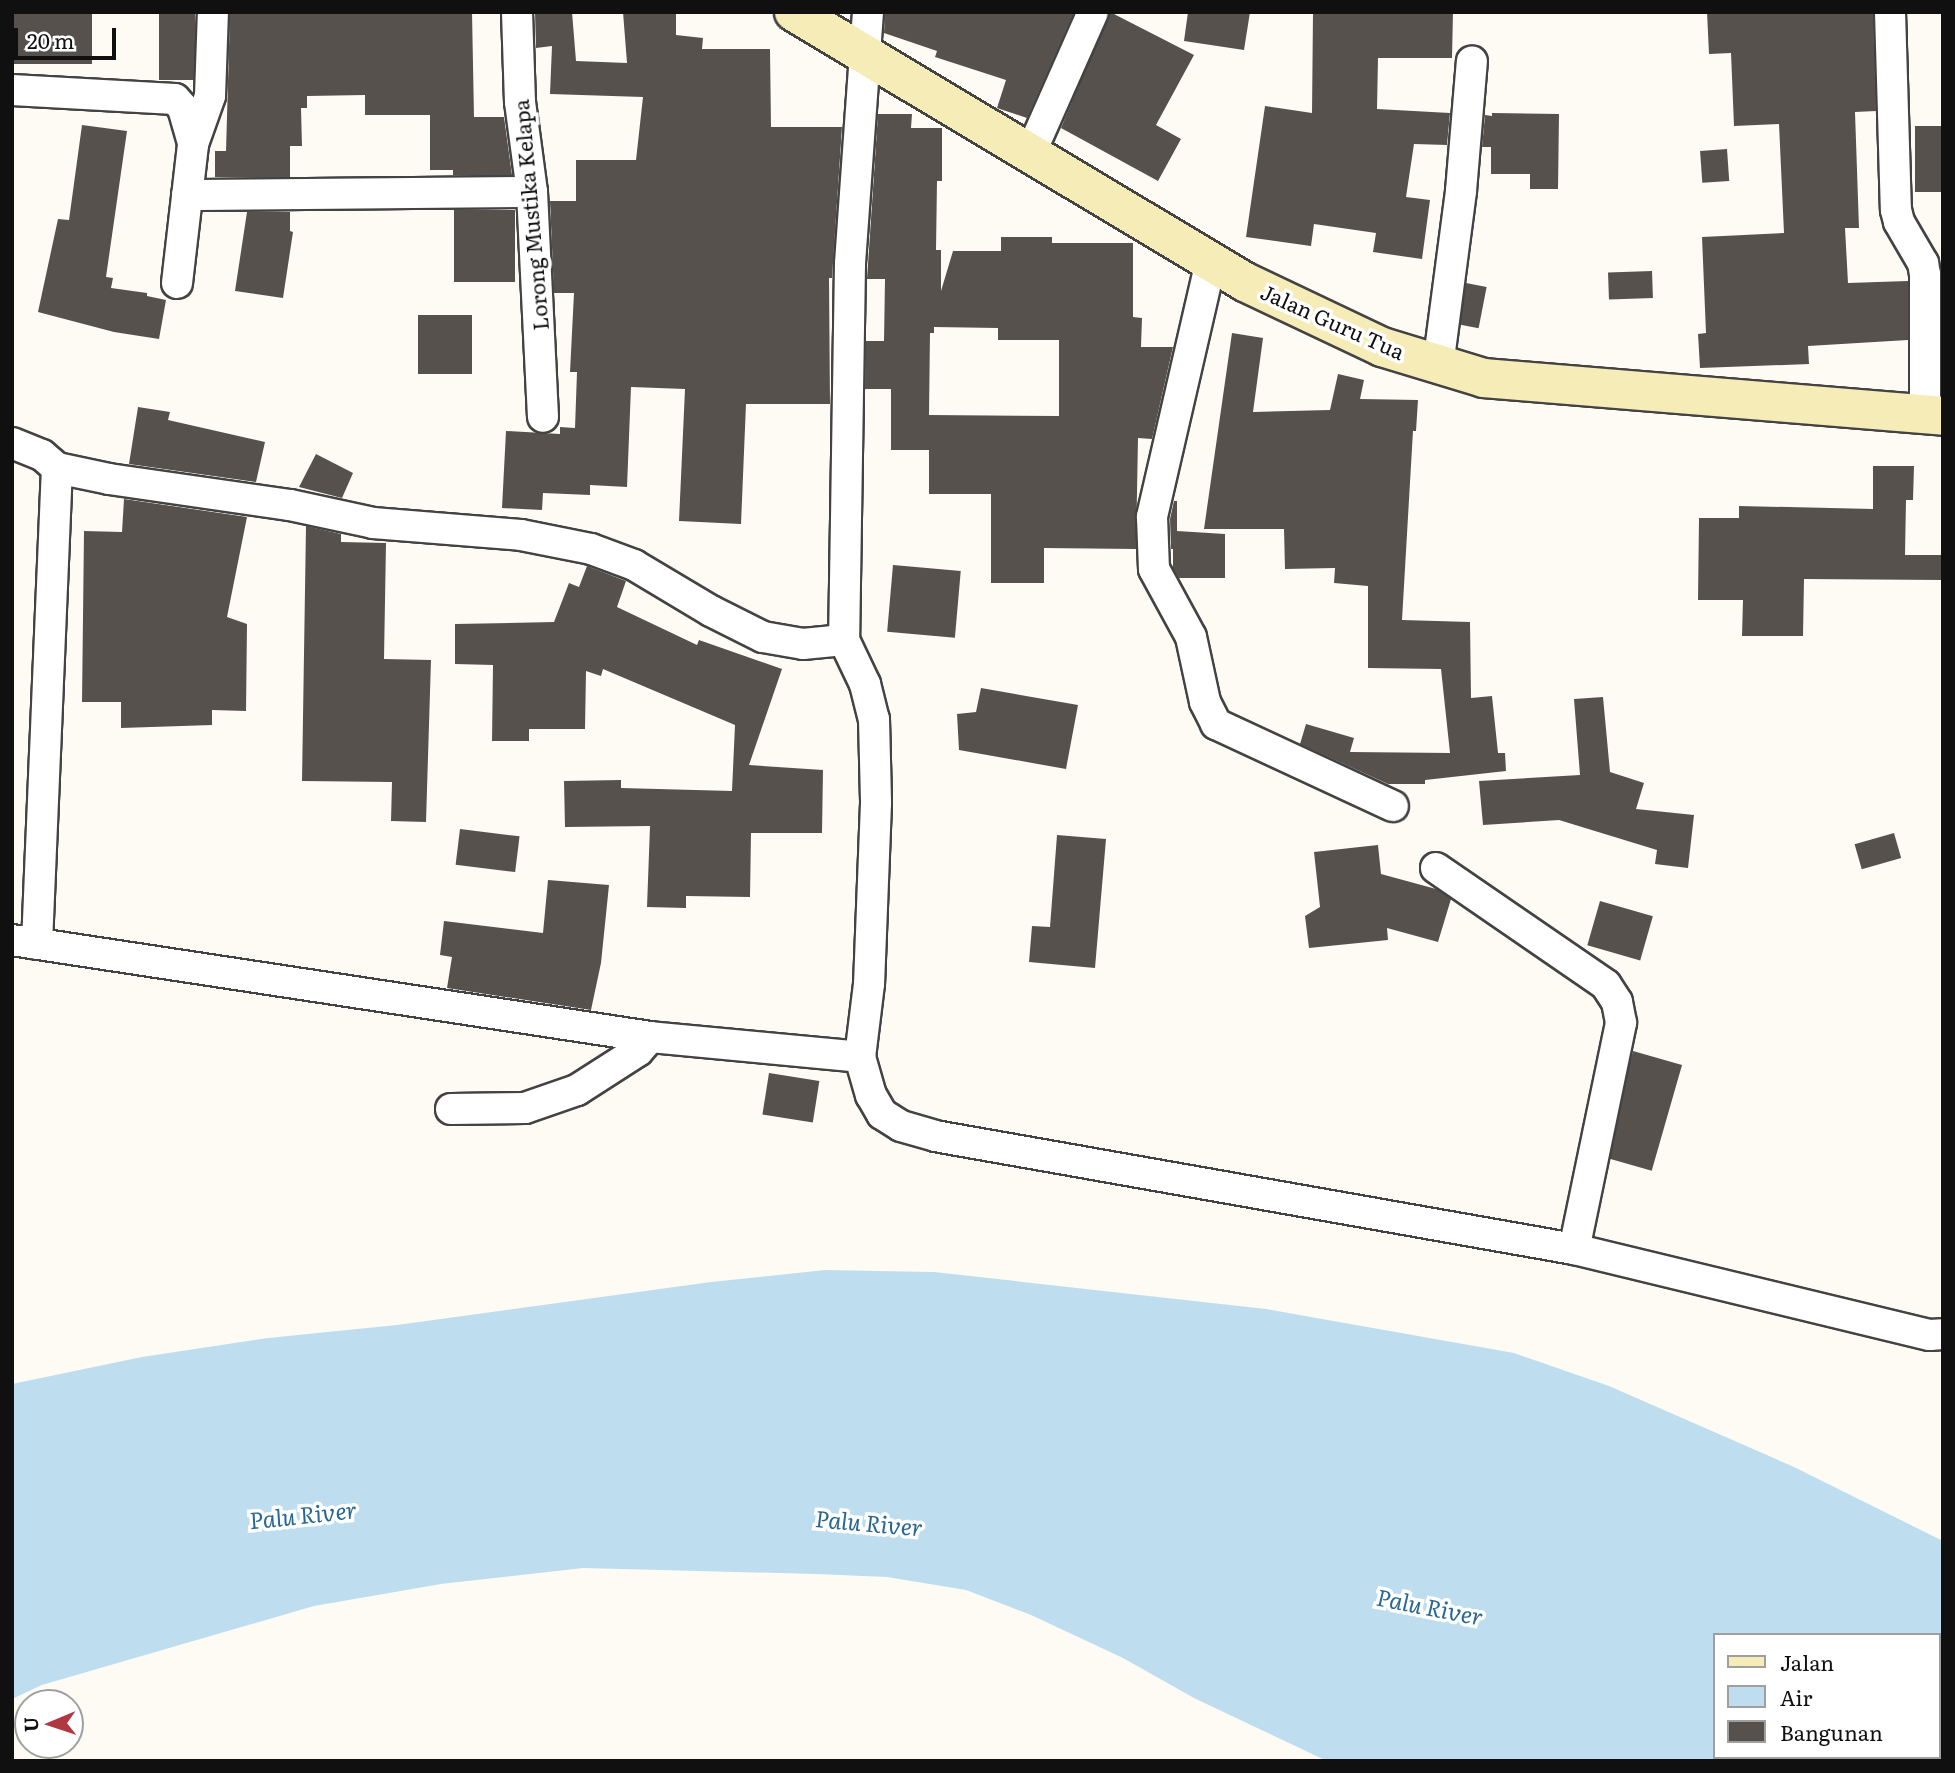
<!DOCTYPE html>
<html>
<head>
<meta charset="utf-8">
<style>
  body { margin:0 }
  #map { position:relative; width:1955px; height:1773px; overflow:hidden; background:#fdfbf4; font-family:Literata,serif }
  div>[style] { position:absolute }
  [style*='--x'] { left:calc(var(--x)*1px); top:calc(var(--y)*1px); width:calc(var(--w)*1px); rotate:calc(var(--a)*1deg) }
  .water>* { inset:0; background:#bedeef }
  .building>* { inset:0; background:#57514d; transform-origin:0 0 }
  .roads { filter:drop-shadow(2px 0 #434343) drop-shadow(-2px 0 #434343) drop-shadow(0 2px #434343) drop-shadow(0 -2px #434343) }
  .minor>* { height:30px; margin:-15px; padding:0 15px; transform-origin:15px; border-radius:15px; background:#fff }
  .secondary>* { height:38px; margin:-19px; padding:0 19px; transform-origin:19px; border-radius:19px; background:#f5ecb7 }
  span { translate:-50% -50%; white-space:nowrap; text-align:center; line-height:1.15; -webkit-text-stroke:7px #fff; paint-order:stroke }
  .street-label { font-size:21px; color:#101010 }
  .water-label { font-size:23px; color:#286793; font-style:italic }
  .frame { position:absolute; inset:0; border:14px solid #101010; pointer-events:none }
  .legend { position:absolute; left:1713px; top:1633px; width:228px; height:126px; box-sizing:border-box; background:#fff; border:2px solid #9f9f9f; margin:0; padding:9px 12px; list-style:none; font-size:21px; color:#101010 }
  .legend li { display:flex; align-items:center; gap:14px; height:35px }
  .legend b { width:35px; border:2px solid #9f9f9f }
  .north { position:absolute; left:14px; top:1689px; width:70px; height:70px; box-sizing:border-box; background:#fff; border:2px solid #9f9f9f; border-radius:50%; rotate:268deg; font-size:19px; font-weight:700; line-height:28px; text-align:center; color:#101010 }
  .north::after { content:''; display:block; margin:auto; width:24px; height:32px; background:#af3842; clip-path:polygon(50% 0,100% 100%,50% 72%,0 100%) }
  .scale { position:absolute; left:14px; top:28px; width:102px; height:32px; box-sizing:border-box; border:4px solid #101010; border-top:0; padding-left:9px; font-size:21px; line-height:24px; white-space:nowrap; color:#101010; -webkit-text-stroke:5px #fff; paint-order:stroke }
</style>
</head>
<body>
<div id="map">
  <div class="water">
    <div style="clip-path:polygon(evenodd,825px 1270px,934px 1272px,1266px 1309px,1514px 1353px,1609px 1386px,1794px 1467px,1943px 1541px,1943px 1761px,1327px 1761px,1194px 1698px,1123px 1658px,1031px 1615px,966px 1590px,887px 1577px,816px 1574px,583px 1568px,441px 1584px,314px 1606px,42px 1685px,12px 1699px,12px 1384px,142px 1357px,268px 1338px,397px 1325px,711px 1282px,825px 1270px,1715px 1635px,1939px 1635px,1939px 1757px,1715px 1757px,1715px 1635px)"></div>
  </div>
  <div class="building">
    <div style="left:12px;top:12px;width:80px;height:52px"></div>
    <div style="left:159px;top:12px;width:36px;height:68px"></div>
    <div style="clip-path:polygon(230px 12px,472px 12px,474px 117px,504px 117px,512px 175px,453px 175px,453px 170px,430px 170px,430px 115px,365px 115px,365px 95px,307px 96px,307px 108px,301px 108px,302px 146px,290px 146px,290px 177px,215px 177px,215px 151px,226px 151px)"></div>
    <div style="clip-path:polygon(535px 12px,572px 12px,576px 61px,627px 63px,623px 12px,676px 12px,676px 35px,703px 38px,702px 49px,770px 49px,771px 127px,842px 127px,832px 278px,829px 278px,830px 404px,746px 404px,741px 524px,679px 521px,685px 389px,631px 387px,627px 487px,590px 485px,590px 495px,543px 493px,542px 510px,502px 508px,506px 431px,560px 434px,560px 427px,575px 428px,577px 372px,570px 372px,574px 293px,554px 293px,550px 201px,576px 201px,576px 160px,636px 160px,643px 97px,550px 94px,552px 46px,536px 48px)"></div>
    <div style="clip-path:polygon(885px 12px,1074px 12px,1027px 118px,997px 108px,1006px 80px,935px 57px,937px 51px,884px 33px)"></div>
    <div style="clip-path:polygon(1110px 12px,1194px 55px,1156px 125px,1181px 139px,1158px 181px,1061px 128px)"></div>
    <div style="clip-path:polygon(1188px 12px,1250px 12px,1244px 50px,1184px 41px)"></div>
    <div style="clip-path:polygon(1313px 12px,1453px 12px,1452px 58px,1378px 58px,1377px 109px,1450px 113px,1447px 145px,1414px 144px,1406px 197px,1430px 200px,1422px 259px,1373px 252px,1376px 233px,1314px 224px,1311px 246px,1246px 237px,1265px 106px,1312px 113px)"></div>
    <div style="clip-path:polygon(1707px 12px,1873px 12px,1876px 111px,1855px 112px,1859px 228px,1845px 228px,1848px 283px,1908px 281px,1908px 340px,1808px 346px,1809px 364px,1700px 368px,1698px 334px,1706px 333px,1702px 237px,1784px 233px,1779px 124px,1734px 126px,1731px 53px,1709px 54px)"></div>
    <div style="clip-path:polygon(1492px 113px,1559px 114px,1558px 189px,1530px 189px,1530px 174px,1491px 174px,1491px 147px,1482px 147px,1485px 115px,1492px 116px)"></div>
    <div style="clip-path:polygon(evenodd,878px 114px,912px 114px,911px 128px,942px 128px,942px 181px,937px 181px,936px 250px,941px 250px,941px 291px,953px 251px,1001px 251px,1001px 237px,1052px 237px,1052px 243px,1133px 243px,1133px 317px,1142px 318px,1141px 347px,1173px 347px,1152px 439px,1138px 438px,1136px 549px,1044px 548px,1044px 583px,991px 583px,991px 494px,929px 494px,929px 450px,891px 450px,891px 389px,865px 389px,866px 341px,884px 341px,885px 279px,867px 279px,878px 114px,934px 327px,998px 328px,998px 340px,1059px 340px,1059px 416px,929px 415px,930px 333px,934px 333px,934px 327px)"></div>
    <div style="clip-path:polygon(82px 125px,127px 131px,106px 277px,113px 278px,111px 288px,147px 293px,147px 296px,166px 300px,159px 339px,114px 332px,38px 312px,58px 219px,69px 220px)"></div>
    <div style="left:1915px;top:126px;width:28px;height:66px"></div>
    <div style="left:1727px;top:149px;width:32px;height:27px;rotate:86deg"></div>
    <div style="left:454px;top:210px;width:61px;height:72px"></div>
    <div style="clip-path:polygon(247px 212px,290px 212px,290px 231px,293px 232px,283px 298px,235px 291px)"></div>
    <div style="left:1652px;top:271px;width:27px;height:44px;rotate:88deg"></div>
    <div style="left:1466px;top:283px;width:21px;height:42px;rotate:11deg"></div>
    <div style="left:472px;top:315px;width:59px;height:54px;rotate:90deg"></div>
    <div style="clip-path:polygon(1232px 333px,1263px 338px,1253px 412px,1330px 410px,1338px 374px,1364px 380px,1360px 399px,1418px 400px,1416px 431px,1413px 431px,1402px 620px,1470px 622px,1471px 698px,1492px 696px,1498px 753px,1505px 753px,1506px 771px,1425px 780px,1425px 784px,1388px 784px,1300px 744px,1306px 724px,1354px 738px,1350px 752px,1450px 753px,1441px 669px,1368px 668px,1368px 586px,1334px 583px,1335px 568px,1285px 569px,1284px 529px,1204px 529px)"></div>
    <div style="clip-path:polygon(138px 407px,170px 412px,168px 420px,265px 442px,256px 482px,129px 464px)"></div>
    <div style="clip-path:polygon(316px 454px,353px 473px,342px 498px,299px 487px)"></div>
    <div style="clip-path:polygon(1873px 466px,1914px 466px,1913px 500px,1906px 500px,1905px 555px,1943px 555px,1943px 580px,1804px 579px,1803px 636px,1742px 636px,1743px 600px,1698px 600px,1699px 518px,1739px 518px,1739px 506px,1873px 509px)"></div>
    <div style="clip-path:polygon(124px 499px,247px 517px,227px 617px,247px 624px,246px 711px,212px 710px,212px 725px,121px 728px,121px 702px,82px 702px,84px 531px,122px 532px)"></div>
    <div style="clip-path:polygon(1174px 501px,1177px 501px,1177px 531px,1225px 534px,1225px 578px,1179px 578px,1173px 568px,1173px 549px,1171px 549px,1170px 519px)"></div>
    <div style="clip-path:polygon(306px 526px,341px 534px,341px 542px,386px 543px,384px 659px,431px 660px,426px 822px,391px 821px,392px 782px,302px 781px)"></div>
    <div style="left:893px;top:565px;width:68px;height:67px;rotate:5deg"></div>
    <div style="clip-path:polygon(587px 566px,626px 581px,617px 607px,697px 645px,699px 640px,782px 669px,749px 765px,823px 770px,822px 833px,751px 833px,750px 897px,686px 896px,686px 908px,647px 907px,650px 826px,565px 827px,564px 781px,621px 780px,621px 788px,732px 791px,735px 725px,603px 669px,601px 676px,586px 671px,585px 729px,529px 729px,529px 741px,492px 741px,493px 665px,455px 664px,455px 624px,554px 622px,569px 583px,579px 587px)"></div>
    <div style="clip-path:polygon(981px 688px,1078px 705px,1066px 769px,959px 750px,957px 714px,976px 712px)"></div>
    <div style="clip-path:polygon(1603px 697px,1610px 772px,1644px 783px,1636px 809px,1694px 815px,1688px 868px,1655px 864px,1657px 850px,1559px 820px,1483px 825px,1479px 781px,1580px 775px,1574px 699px)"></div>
    <div style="left:460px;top:829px;width:60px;height:36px;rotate:7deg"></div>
    <div style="left:1894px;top:833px;width:26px;height:41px;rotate:74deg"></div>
    <div style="clip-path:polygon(1057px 835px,1106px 839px,1095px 968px,1029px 962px,1032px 926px,1050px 927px)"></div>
    <div style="clip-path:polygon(1378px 845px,1381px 874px,1436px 889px,1451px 899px,1438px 942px,1387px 928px,1388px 940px,1309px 948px,1305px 916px,1320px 907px,1314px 852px)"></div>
    <div style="clip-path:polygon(548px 880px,609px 885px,601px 963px,591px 1010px,447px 988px,452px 957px,440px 955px,444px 921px,543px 933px)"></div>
    <div style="left:1600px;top:901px;width:55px;height:46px;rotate:16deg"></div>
    <div style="left:1633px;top:1051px;width:51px;height:110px;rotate:16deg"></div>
    <div style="left:769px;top:1073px;width:51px;height:42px;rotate:9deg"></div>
  </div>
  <div class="roads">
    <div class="minor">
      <div style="--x:517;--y:12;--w:90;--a:88.1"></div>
      <div style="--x:520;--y:102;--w:91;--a:82.4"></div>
      <div style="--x:532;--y:192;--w:225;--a:87.2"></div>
      <div style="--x:868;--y:12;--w:253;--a:94.1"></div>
      <div style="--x:850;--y:264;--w:376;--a:90.9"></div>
      <div style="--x:844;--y:640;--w:49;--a:64.5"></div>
      <div style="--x:865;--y:684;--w:36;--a:76"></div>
      <div style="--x:874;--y:719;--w:84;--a:88.6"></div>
      <div style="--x:876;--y:803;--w:181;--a:92.2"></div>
      <div style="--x:869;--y:984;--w:74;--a:97"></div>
      <div style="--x:860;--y:1057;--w:40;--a:74"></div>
      <div style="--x:871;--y:1095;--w:22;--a:60"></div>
      <div style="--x:882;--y:1114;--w:22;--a:32"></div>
      <div style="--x:901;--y:1126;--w:35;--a:16"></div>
      <div style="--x:935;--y:1136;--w:649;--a:10.03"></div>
      <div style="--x:1574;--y:1249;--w:366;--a:13.6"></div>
      <div style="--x:1930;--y:1335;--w:13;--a:-4"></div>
      <div style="--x:1890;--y:12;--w:198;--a:88.3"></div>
      <div style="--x:1896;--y:210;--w:12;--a:76"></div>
      <div style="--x:1899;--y:222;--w:48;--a:59.7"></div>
      <div style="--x:1923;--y:263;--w:11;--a:80"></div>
      <div style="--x:1925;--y:274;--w:140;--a:90"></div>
      <div style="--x:12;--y:90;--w:163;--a:3.2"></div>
      <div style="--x:175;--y:99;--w:12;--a:48"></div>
      <div style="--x:183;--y:108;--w:37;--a:74"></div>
      <div style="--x:1030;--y:154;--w:155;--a:-66.1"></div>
      <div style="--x:187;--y:195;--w:345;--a:-0.5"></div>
      <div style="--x:1211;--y:261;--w:263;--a:103"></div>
      <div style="--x:1152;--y:517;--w:52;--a:87.8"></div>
      <div style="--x:1154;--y:569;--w:77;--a:61.4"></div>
      <div style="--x:1191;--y:637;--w:66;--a:77.8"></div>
      <div style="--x:1205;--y:702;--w:25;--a:63"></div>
      <div style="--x:1216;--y:724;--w:195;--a:24.9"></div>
      <div style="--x:177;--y:283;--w:140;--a:-83.4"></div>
      <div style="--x:193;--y:144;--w:51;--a:-70.5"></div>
      <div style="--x:210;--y:96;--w:84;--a:-88"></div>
      <div style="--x:1438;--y:366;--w:177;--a:-82.5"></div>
      <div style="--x:1461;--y:191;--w:130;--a:-85.2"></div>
      <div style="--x:12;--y:443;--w:32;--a:22"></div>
      <div style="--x:42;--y:455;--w:20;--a:41"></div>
      <div style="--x:57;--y:468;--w:53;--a:11.9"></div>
      <div style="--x:109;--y:479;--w:183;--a:8.2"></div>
      <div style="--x:290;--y:505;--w:85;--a:12.2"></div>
      <div style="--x:373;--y:523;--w:148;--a:4.6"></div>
      <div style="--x:521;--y:535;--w:71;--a:11.3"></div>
      <div style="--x:591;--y:549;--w:46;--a:20.4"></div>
      <div style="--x:634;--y:565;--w:90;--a:30.9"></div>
      <div style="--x:711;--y:611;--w:58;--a:26.6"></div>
      <div style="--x:763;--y:637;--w:41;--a:9.9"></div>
      <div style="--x:803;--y:644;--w:41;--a:-5.6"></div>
      <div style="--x:1436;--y:868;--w:206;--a:34.5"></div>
      <div style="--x:1606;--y:985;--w:20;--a:57"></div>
      <div style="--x:1617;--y:1002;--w:21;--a:79"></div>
      <div style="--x:1621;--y:1023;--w:231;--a:101.7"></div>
      <div style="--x:12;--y:940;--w:645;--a:8.64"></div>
      <div style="--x:37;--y:944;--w:476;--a:-87.6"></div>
      <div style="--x:451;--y:1109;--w:74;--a:-0.8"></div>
      <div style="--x:525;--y:1108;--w:55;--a:-19.1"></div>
      <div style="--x:577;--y:1090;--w:72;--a:-32.6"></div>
      <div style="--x:638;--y:1051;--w:18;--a:-49"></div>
      <div style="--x:650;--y:1037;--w:211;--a:5.4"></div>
    </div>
    <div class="secondary">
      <div style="--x:794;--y:12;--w:526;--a:30.91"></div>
      <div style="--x:1245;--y:282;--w:152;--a:25.4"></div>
      <div style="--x:1382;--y:347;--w:107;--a:16.9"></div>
      <div style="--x:1484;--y:378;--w:461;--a:4.7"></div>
    </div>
  </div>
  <div class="street-label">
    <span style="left:530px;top:215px;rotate:-95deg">Lorong Mustika Kelapa</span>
    <span style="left:1333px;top:321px;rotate:24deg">Jalan Guru Tua</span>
  </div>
  <div class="water-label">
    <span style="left:303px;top:1514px;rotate:-6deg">Palu River</span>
    <span style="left:869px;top:1522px;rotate:5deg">Palu River</span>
    <span style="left:1430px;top:1606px;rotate:11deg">Palu River</span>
  </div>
  <div class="frame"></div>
  <ul class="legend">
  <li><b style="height:9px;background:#f5ecb7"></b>Jalan</li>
  <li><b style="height:19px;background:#bedeef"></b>Air</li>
  <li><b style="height:19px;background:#57514d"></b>Bangunan</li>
  </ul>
  <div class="north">U</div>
  <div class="scale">20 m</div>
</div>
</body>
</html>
